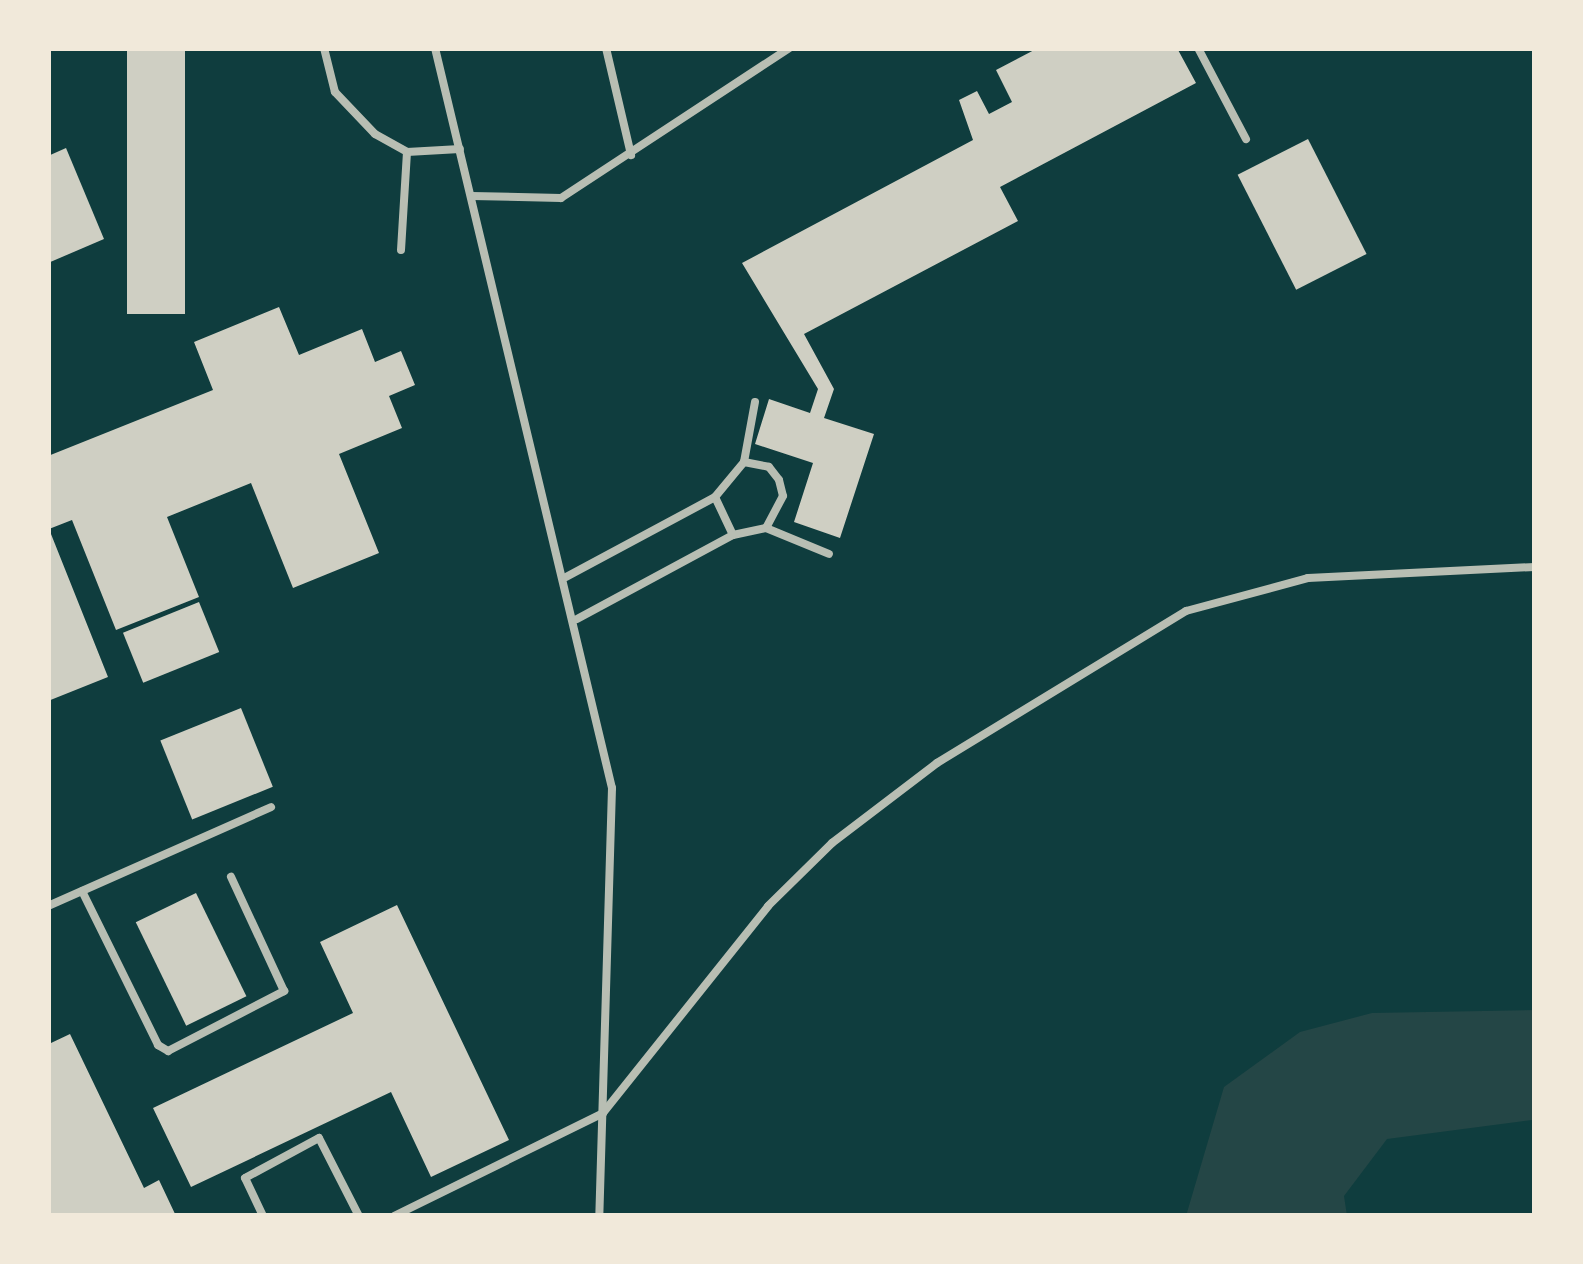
<!DOCTYPE html>
<html>
<head>
<meta charset="utf-8">
<style>
  body { margin:0 }
  #map { position:relative; width:1583px; height:1264px; overflow:hidden; background:#0f3d3e; font-family:Lato,sans-serif }
  div>[style] { position:absolute }
  [style*='--x'] { left:calc(var(--x)*1px); top:calc(var(--y)*1px); width:calc(var(--w)*1px); rotate:calc(var(--a)*1deg) }
  .green>* { inset:0; background:#244646 }
  .building>* { inset:0; background:#cfcfc3; transform-origin:0 0 }
  .service>* { height:8px; margin:-4px; padding:0 4px; transform-origin:4px; border-radius:4px; background:#b8beb3 }
  span { translate:-50% -50%; white-space:nowrap; text-align:center; line-height:1.15; -webkit-text-stroke:12px #f1e9da; paint-order:stroke }
  .frame { position:absolute; inset:0; border:51px solid #f1e9da; pointer-events:none }
</style>
</head>
<body>
<div id="map">
  <div class="green">
    <div style="clip-path:polygon(1535px 1010px,1535px 1169px,1532px 1120px,1387px 1139px,1344px 1196px,1347px 1216px,1186px 1216px,1224px 1087px,1300px 1032px,1372px 1013px)"></div>
  </div>
  <div class="building">
    <div style="left:127px;top:48px;width:58px;height:266px"></div>
    <div style="clip-path:polygon(1038px 48px,1177px 48px,1196px 83px,1000px 187px,1018px 221px,804px 334px,834px 389px,824px 418px,874px 434px,840px 538px,794px 522px,813px 463px,755px 444px,769px 399px,810px 413px,818px 389px,742px 263px,973px 140px,959px 100px,977px 91px,989px 114px,1012px 102px,996px 70px)"></div>
    <div style="left:1308px;top:139px;width:129px;height:79px;rotate:63deg"></div>
    <div style="clip-path:polygon(66px 148px,104px 239px,48px 263px,48px 156px)"></div>
    <div style="clip-path:polygon(279px 307px,299px 355px,362px 329px,375px 362px,401px 351px,415px 385px,389px 396px,402px 428px,339px 454px,379px 553px,293px 588px,251px 483px,167px 517px,199px 597px,116px 630px,72px 520px,49px 529px,108px 677px,48px 701px,48px 456px,213px 390px,194px 342px)"></div>
    <div style="left:199px;top:602px;width:54px;height:82px;rotate:68deg"></div>
    <div style="left:241px;top:708px;width:85px;height:87px;rotate:68deg"></div>
    <div style="left:196px;top:893px;width:115px;height:67px;rotate:64deg"></div>
    <div style="clip-path:polygon(397px 905px,509px 1140px,431px 1177px,391px 1092px,191px 1187px,153px 1108px,353px 1013px,320px 942px)"></div>
    <div style="clip-path:polygon(70px 1034px,144px 1188px,159px 1180px,176px 1216px,48px 1216px,48px 1036px,51px 1043px)"></div>
  </div>
  <div class="service">
    <div style="--x:324;--y:48;--w:45;--a:76"></div>
    <div style="--x:335;--y:92;--w:58;--a:46.4"></div>
    <div style="--x:375;--y:134;--w:37;--a:29"></div>
    <div style="--x:407;--y:152;--w:53;--a:-3.2"></div>
    <div style="--x:435;--y:48;--w:761;--a:76.55"></div>
    <div style="--x:612;--y:788;--w:428;--a:91.7"></div>
    <div style="--x:606;--y:48;--w:110;--a:76.8"></div>
    <div style="--x:1198;--y:48;--w:103;--a:62.2"></div>
    <div style="--x:472;--y:196;--w:89;--a:1.3"></div>
    <div style="--x:561;--y:198;--w:273;--a:-33.3"></div>
    <div style="--x:401;--y:250;--w:98;--a:-86.5"></div>
    <div style="--x:755;--y:402;--w:61;--a:100.4"></div>
    <div style="--x:744;--y:462;--w:45;--a:129.6"></div>
    <div style="--x:715;--y:497;--w:42;--a:64.7"></div>
    <div style="--x:733;--y:535;--w:34;--a:-12"></div>
    <div style="--x:766;--y:528;--w:68;--a:22.4"></div>
    <div style="--x:744;--y:462;--w:25;--a:11"></div>
    <div style="--x:769;--y:467;--w:16;--a:52"></div>
    <div style="--x:779;--y:480;--w:16;--a:76"></div>
    <div style="--x:783;--y:496;--w:36;--a:118"></div>
    <div style="--x:566;--y:577;--w:169;--a:-28.2"></div>
    <div style="--x:577;--y:619;--w:177;--a:-28.3"></div>
    <div style="--x:82;--y:891;--w:172;--a:63.7"></div>
    <div style="--x:158;--y:1045;--w:12;--a:31"></div>
    <div style="--x:168;--y:1051;--w:131;--a:-27.3"></div>
    <div style="--x:284;--y:991;--w:126;--a:-114.9"></div>
    <div style="--x:48;--y:906;--w:244;--a:-23.9"></div>
    <div style="--x:263;--y:1216;--w:42;--a:-115.3"></div>
    <div style="--x:245;--y:1178;--w:84;--a:-28.4"></div>
    <div style="--x:319;--y:1138;--w:88;--a:62.9"></div>
    <div style="--x:394;--y:1216;--w:233;--a:-26.2"></div>
    <div style="--x:603;--y:1113;--w:265;--a:-51.4"></div>
    <div style="--x:768;--y:906;--w:90;--a:-44.5"></div>
    <div style="--x:832;--y:843;--w:132;--a:-37.3"></div>
    <div style="--x:937;--y:763;--w:292;--a:-31.4"></div>
    <div style="--x:1186;--y:611;--w:126;--a:-15.1"></div>
    <div style="--x:1308;--y:578;--w:227;--a:-2.8"></div>
  </div>
  <div class="frame"></div>
</div>
</body>
</html>
